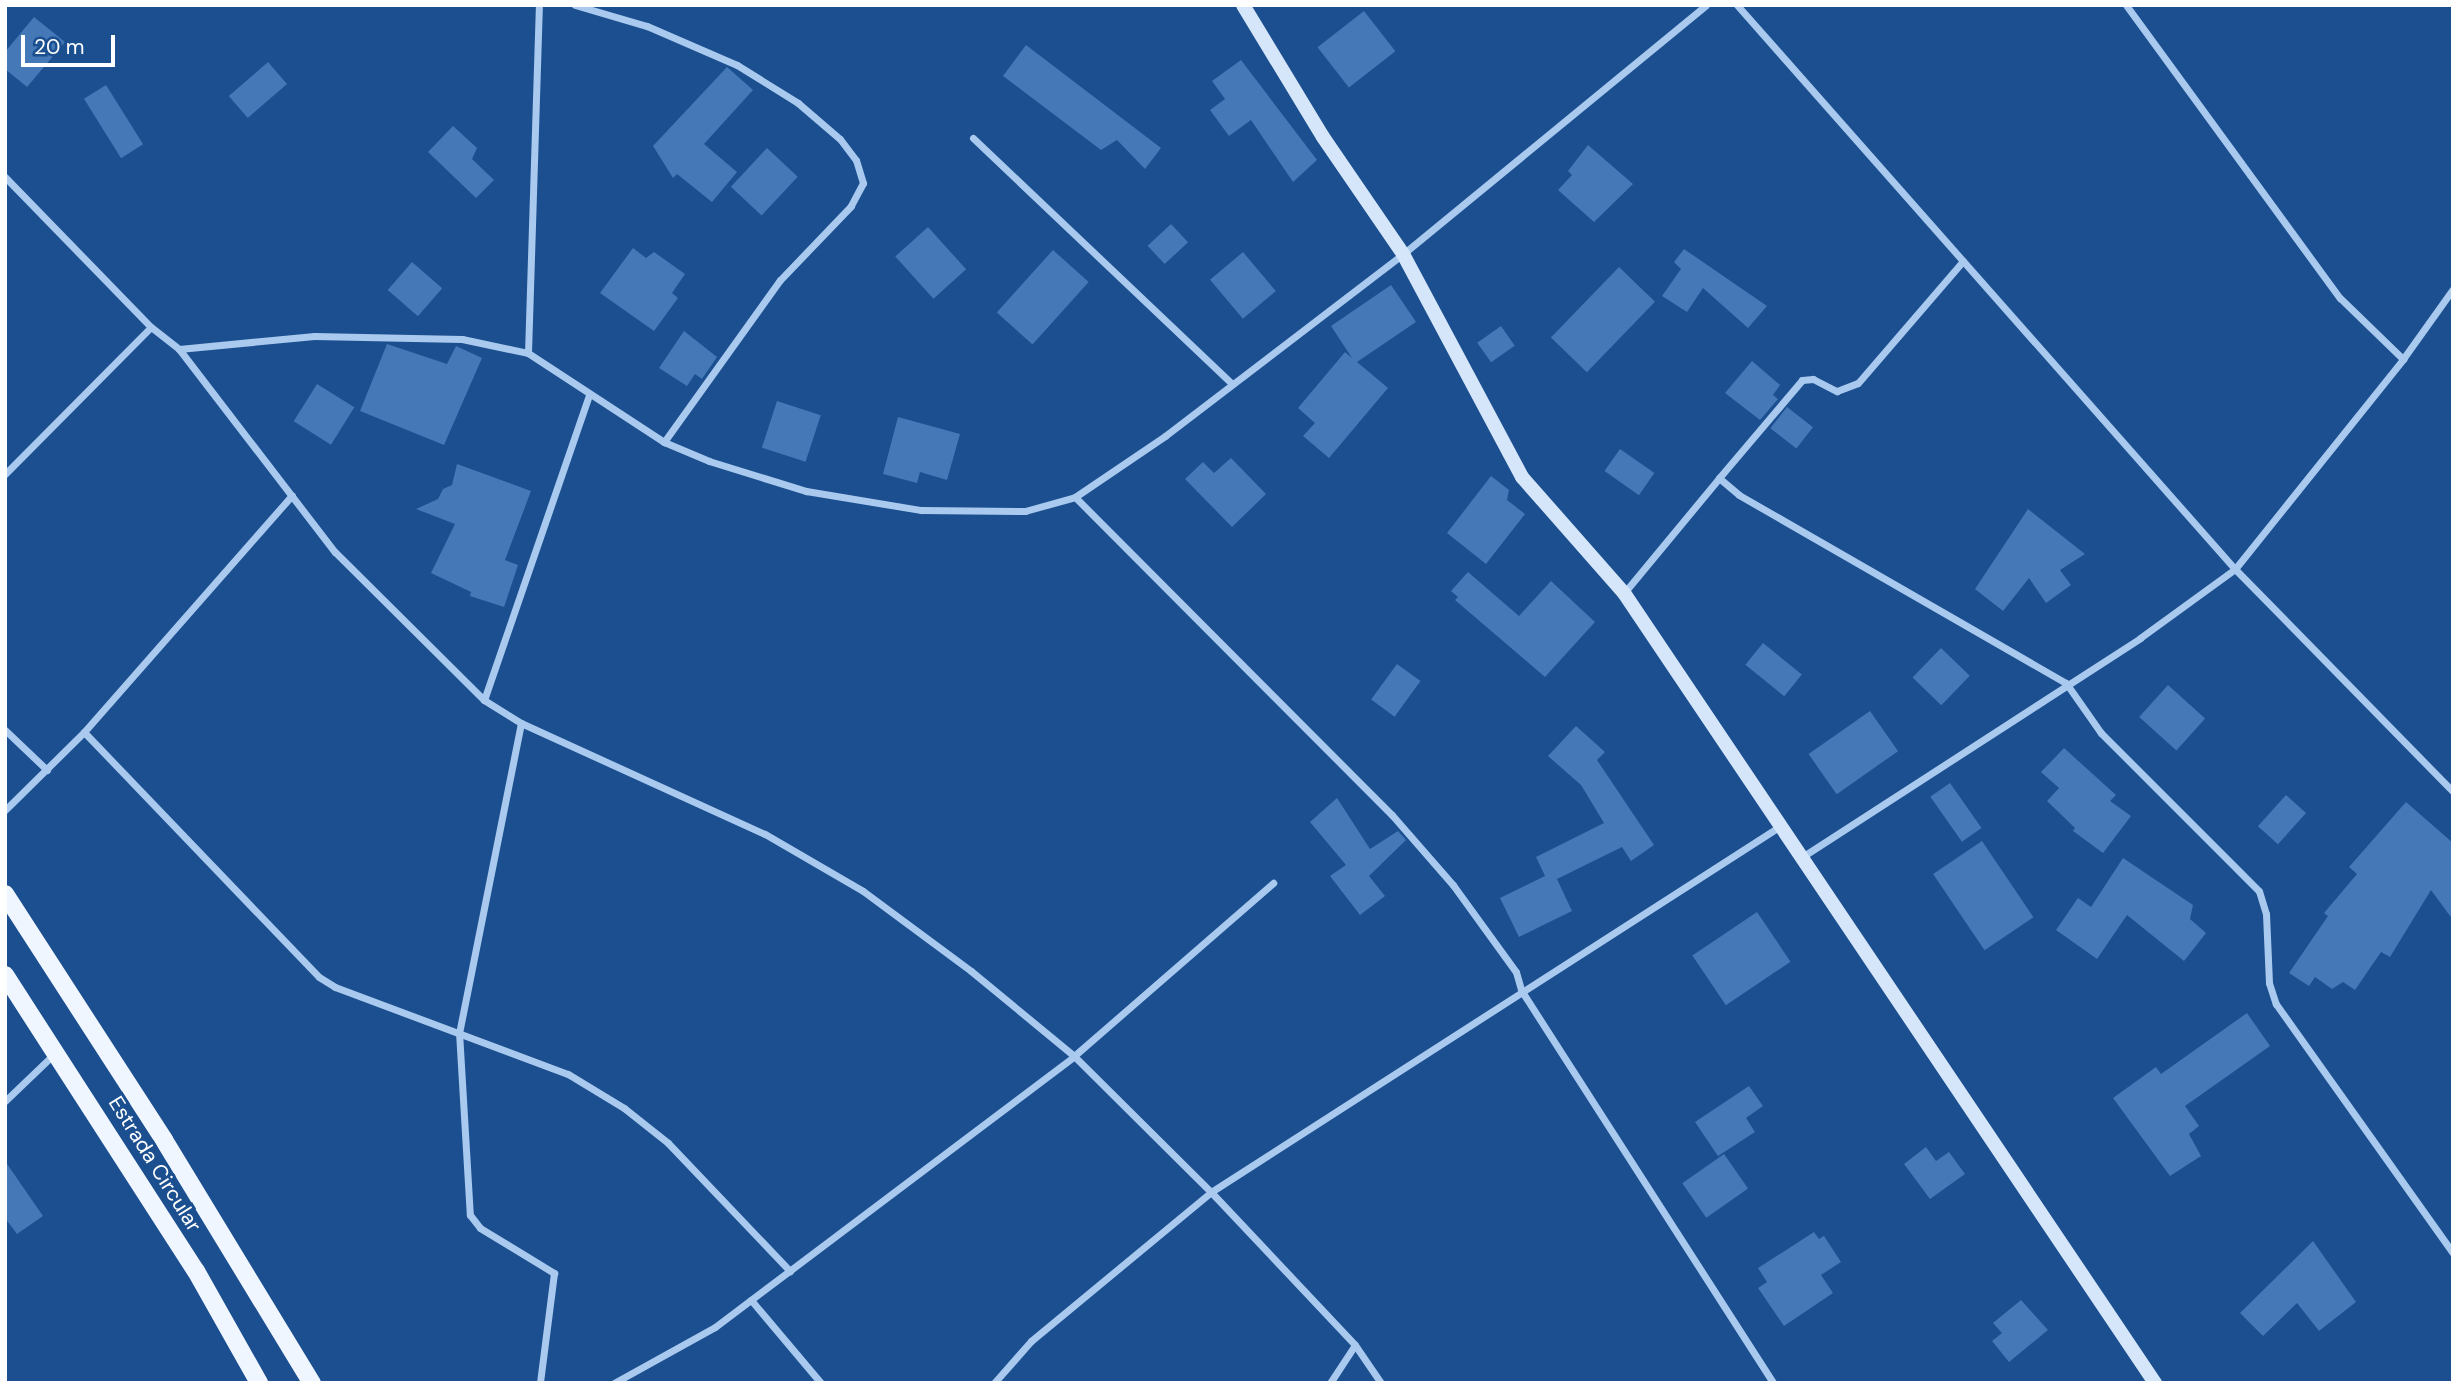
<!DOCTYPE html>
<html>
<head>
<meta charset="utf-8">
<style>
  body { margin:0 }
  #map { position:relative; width:2458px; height:1388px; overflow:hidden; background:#1b4f8f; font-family:"DM Sans",sans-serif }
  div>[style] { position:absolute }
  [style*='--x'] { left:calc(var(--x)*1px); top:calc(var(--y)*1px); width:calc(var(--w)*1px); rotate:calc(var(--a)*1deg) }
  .building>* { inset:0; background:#4478b7; transform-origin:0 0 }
  .street>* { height:7px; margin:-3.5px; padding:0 3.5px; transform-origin:3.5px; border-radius:3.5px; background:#a9c9ee }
  .secondary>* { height:14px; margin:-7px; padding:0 7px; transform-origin:7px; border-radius:7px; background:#d6e6fa }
  .primary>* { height:18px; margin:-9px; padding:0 9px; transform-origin:9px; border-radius:9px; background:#f0f6ff }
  span { translate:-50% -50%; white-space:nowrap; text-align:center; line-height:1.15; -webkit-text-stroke:6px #1b4f8f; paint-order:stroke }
  .street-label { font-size:21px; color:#fff }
  .frame { position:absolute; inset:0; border:7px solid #fff; pointer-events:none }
  .scale { position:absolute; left:21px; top:35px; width:94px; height:32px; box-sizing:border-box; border:4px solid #fff; border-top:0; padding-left:9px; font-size:21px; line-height:24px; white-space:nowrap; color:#fff; -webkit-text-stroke:5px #1b4f8f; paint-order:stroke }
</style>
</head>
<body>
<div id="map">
  <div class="building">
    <div style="left:1364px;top:11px;width:51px;height:59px;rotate:52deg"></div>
    <div style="clip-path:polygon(34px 17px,65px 42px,27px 87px,5px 69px,5px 52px)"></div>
    <div style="clip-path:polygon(1026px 45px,1161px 148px,1145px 169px,1117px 140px,1101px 150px,1003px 76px)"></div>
    <div style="clip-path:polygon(1241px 60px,1317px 160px,1293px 182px,1251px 120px,1229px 136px,1210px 110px,1225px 99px,1212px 81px)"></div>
    <div style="left:268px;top:62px;width:29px;height:52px;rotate:49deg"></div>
    <div style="clip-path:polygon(727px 67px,753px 90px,704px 144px,737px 172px,712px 202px,677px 174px,673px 178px,653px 146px)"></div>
    <div style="left:106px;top:85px;width:70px;height:26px;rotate:58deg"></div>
    <div style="clip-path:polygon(453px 126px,477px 148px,472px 159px,494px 180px,476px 198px,428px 152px)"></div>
    <div style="clip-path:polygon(1588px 145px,1633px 184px,1594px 222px,1558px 190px,1572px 175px,1568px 171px)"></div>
    <div style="left:767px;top:148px;width:42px;height:53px;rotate:43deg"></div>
    <div style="left:1171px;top:224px;width:25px;height:32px;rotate:47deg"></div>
    <div style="left:928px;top:227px;width:57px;height:44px;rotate:48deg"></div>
    <div style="clip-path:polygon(633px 248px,646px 258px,654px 252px,685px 274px,672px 293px,678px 298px,654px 331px,600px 293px)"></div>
    <div style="clip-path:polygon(1684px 249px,1767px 306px,1748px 328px,1703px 288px,1687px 312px,1662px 296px,1681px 269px,1674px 262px)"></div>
    <div style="left:1053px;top:250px;width:48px;height:84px;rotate:42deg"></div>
    <div style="left:1243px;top:252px;width:51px;height:43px;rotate:50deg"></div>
    <div style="left:412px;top:262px;width:40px;height:37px;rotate:41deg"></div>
    <div style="left:1619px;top:267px;width:50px;height:98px;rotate:44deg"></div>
    <div style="clip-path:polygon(1391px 285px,1416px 322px,1357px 362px,1388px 388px,1329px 458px,1303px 436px,1315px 423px,1298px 408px,1345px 352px,1352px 358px,1331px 326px)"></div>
    <div style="left:1501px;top:326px;width:24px;height:29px;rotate:55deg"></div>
    <div style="clip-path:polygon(684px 331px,717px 357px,702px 379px,695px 374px,687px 386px,659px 368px)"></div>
    <div style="clip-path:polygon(387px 344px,447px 364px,456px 346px,482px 358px,444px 445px,360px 411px)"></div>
    <div style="clip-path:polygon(1752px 361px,1780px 385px,1773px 395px,1778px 399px,1760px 420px,1725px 393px)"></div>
    <div style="left:317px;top:384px;width:44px;height:44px;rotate:32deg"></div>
    <div style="left:777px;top:401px;width:46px;height:49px;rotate:18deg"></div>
    <div style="left:1787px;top:407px;width:33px;height:27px;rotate:38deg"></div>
    <div style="clip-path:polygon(898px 417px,960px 434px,947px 480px,920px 472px,917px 483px,883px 474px)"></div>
    <div style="left:1620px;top:449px;width:42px;height:27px;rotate:35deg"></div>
    <div style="clip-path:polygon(1231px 458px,1266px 494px,1232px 527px,1185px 479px,1203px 462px,1214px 473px)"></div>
    <div style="clip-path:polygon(457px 464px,531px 491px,505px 560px,518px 565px,504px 607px,470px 596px,471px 592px,431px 573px,455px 524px,416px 509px,438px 499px,443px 489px,452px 485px)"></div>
    <div style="clip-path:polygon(1491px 476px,1509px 490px,1507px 500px,1525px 514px,1486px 564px,1447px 533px)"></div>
    <div style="clip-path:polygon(2028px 509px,2085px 554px,2060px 570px,2071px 585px,2046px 603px,2029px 578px,2003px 611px,1975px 589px)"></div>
    <div style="clip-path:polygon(1468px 572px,1519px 616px,1551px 581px,1595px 622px,1545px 677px,1455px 600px,1458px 597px,1451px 591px)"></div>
    <div style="left:1763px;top:643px;width:50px;height:28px;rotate:39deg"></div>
    <div style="left:1941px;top:648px;width:40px;height:41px;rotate:44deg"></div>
    <div style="left:1397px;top:664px;width:29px;height:44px;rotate:36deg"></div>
    <div style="left:2168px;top:685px;width:50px;height:43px;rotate:42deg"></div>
    <div style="left:1870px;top:711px;width:49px;height:75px;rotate:55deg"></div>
    <div style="clip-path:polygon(1576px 726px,1605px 752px,1597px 760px,1654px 845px,1631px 861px,1622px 847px,1557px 879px,1572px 911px,1519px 937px,1500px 898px,1545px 876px,1536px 857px,1604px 823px,1581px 785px,1548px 756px)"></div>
    <div style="clip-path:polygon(2064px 748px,2116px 795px,2110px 801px,2131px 816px,2103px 853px,2073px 831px,2075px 828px,2047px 801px,2059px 788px,2041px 772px)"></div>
    <div style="left:1950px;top:783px;width:55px;height:24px;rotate:55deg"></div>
    <div style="left:2286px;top:795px;width:27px;height:42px;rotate:42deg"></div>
    <div style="clip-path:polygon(1337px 798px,1370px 849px,1398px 831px,1406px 840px,1369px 876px,1385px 896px,1360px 915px,1330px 876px,1346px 865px,1310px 822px)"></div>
    <div style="clip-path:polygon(2406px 802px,2453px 843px,2453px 920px,2431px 890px,2390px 957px,2381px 952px,2355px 990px,2343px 982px,2332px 989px,2315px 977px,2309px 986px,2289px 973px,2328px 916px,2324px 913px,2357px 874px,2349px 867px)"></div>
    <div style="left:1982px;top:841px;width:92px;height:59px;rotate:56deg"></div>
    <div style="clip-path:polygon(2123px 858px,2193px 905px,2190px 919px,2206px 933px,2184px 961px,2127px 915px,2097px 959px,2056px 930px,2078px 898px,2091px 907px)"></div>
    <div style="left:1757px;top:912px;width:60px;height:78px;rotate:56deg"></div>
    <div style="clip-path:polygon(2247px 1013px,2270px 1046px,2185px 1106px,2199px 1126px,2189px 1134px,2201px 1156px,2170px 1176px,2113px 1098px,2156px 1067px,2161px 1074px)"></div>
    <div style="clip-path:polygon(1749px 1086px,1763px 1106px,1746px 1118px,1755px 1132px,1718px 1156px,1695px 1122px)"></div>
    <div style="clip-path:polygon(1926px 1147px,1936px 1161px,1949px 1152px,1965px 1174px,1930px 1199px,1904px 1164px)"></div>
    <div style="left:1724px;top:1154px;width:42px;height:51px;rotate:55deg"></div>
    <div style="clip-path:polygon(5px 1161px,43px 1216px,17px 1234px,5px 1218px)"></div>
    <div style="clip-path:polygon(1814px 1232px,1819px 1239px,1824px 1236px,1841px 1262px,1821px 1275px,1833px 1293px,1784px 1326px,1758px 1288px,1767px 1282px,1758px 1268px)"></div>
    <div style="clip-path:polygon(2313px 1241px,2356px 1302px,2319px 1331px,2297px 1303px,2263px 1336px,2240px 1313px)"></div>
    <div style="clip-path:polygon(2021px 1300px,2048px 1330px,2009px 1362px,1992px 1341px,2002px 1333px,1993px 1323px)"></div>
  </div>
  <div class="street">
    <div style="--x:575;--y:5;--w:75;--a:16.3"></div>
    <div style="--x:647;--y:26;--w:98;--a:23.4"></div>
    <div style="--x:737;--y:65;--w:72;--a:31.9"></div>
    <div style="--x:798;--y:103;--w:55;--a:40.6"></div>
    <div style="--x:840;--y:139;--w:26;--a:53"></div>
    <div style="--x:856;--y:160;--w:24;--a:73"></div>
    <div style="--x:863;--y:183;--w:26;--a:118"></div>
    <div style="--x:851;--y:206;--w:103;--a:133.8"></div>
    <div style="--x:780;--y:280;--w:199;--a:125.6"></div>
    <div style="--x:1737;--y:5;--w:752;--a:48.56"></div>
    <div style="--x:2235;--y:569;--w:312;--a:45.6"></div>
    <div style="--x:2126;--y:5;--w:363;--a:53.9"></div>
    <div style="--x:2340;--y:298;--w:88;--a:44.1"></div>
    <div style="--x:973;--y:138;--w:357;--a:43.5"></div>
    <div style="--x:5;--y:177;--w:209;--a:45.8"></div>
    <div style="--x:151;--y:327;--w:36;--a:38"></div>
    <div style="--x:179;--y:349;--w:256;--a:52.5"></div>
    <div style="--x:335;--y:552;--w:210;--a:44.8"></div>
    <div style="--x:484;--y:700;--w:44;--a:31.9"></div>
    <div style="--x:521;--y:723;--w:268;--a:24.5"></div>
    <div style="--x:765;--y:834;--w:113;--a:30.2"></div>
    <div style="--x:863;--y:891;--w:134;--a:36.5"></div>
    <div style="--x:971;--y:971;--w:134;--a:39.5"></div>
    <div style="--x:1074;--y:1056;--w:193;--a:44.8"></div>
    <div style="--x:1211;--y:1192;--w:210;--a:46.7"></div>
    <div style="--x:1355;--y:1345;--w:46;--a:55.6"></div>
    <div style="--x:179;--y:349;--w:136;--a:-5.5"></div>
    <div style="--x:314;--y:336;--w:148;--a:1.2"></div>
    <div style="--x:462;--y:339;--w:67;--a:12"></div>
    <div style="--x:528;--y:353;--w:163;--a:33.2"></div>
    <div style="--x:664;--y:442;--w:49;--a:22.9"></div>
    <div style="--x:709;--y:461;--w:102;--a:17.2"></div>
    <div style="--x:806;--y:491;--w:117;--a:9.4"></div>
    <div style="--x:921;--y:510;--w:104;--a:0.6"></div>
    <div style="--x:1025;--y:511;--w:52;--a:-15.6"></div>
    <div style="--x:1075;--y:497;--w:109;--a:-34.1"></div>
    <div style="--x:1165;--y:436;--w:300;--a:-37.4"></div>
    <div style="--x:1403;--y:254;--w:392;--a:-39.4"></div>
    <div style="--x:528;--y:353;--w:348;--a:-88.2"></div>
    <div style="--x:5;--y:474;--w:207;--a:-45.2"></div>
    <div style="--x:1719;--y:478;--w:128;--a:-49.7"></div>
    <div style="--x:1802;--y:380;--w:11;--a:-5"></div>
    <div style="--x:1813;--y:379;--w:27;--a:27"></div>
    <div style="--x:1837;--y:391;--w:22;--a:-21"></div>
    <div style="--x:1858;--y:383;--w:161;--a:-49.3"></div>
    <div style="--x:1075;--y:497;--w:449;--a:45.1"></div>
    <div style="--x:1392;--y:815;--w:93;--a:48.9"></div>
    <div style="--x:1453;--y:885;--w:107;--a:54.1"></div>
    <div style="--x:1516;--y:972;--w:19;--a:74"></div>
    <div style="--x:1521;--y:990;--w:467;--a:57.3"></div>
    <div style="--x:1624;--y:593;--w:149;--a:-50.4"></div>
    <div style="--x:1719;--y:478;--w:26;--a:40"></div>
    <div style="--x:1739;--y:495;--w:377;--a:29.9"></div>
    <div style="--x:2066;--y:683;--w:61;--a:55"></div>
    <div style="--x:2101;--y:733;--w:223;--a:45"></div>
    <div style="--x:2259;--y:891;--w:24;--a:73"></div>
    <div style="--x:2266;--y:914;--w:69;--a:87.5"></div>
    <div style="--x:2269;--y:983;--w:22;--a:72"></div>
    <div style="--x:2276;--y:1004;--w:305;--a:54.6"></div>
    <div style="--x:484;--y:700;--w:323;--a:-71"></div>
    <div style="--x:521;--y:723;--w:315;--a:101.3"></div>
    <div style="--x:459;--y:1032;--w:183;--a:86.6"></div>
    <div style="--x:470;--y:1215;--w:16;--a:52"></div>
    <div style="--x:480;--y:1228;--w:87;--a:31.3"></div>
    <div style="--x:554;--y:1273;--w:111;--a:97.3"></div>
    <div style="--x:5;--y:730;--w:58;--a:43.6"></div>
    <div style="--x:84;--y:732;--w:339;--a:46.2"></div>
    <div style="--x:319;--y:977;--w:19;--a:32"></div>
    <div style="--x:335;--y:987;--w:249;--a:20.5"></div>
    <div style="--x:568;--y:1074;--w:66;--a:31.3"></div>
    <div style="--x:624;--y:1108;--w:56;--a:38.5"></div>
    <div style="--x:668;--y:1143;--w:177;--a:46.4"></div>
    <div style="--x:5;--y:810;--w:111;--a:-44.6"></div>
    <div style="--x:84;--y:732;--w:315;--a:-48.7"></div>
    <div style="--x:1802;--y:857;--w:403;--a:-32.9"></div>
    <div style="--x:2140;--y:638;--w:117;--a:-36"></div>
    <div style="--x:2235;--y:569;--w:269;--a:-51.3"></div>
    <div style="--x:2403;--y:359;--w:86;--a:-54.5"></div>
    <div style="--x:5;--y:1101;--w:69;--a:-43.8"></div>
    <div style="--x:751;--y:1300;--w:109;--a:49.9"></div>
    <div style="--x:614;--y:1383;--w:115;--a:-29"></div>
    <div style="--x:715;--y:1327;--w:450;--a:-37"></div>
    <div style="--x:1074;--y:1056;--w:264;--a:-41"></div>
    <div style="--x:994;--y:1383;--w:56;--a:-48.6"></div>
    <div style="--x:1031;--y:1341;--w:234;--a:-39.6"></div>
    <div style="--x:1211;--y:1192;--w:675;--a:-32.73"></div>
    <div style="--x:1330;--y:1383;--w:45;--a:-56.7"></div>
  </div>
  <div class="secondary">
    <div style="--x:1243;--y:5;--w:154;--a:58.8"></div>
    <div style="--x:1323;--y:137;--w:142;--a:55.6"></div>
    <div style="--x:1403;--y:254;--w:253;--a:61.9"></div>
    <div style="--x:1522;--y:477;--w:154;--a:48.7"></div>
    <div style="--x:1624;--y:593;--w:952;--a:56.09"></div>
  </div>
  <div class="primary">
    <div style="--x:5;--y:894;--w:293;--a:57.1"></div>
    <div style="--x:164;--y:1140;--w:285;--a:58.7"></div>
    <div style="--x:5;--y:975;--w:352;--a:57.2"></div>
    <div style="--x:196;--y:1271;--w:129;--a:60.6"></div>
  </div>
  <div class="street-label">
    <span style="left:155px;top:1164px;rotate:58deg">Estrada Circular</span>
  </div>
  <div class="frame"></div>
  <div class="scale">20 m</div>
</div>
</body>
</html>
